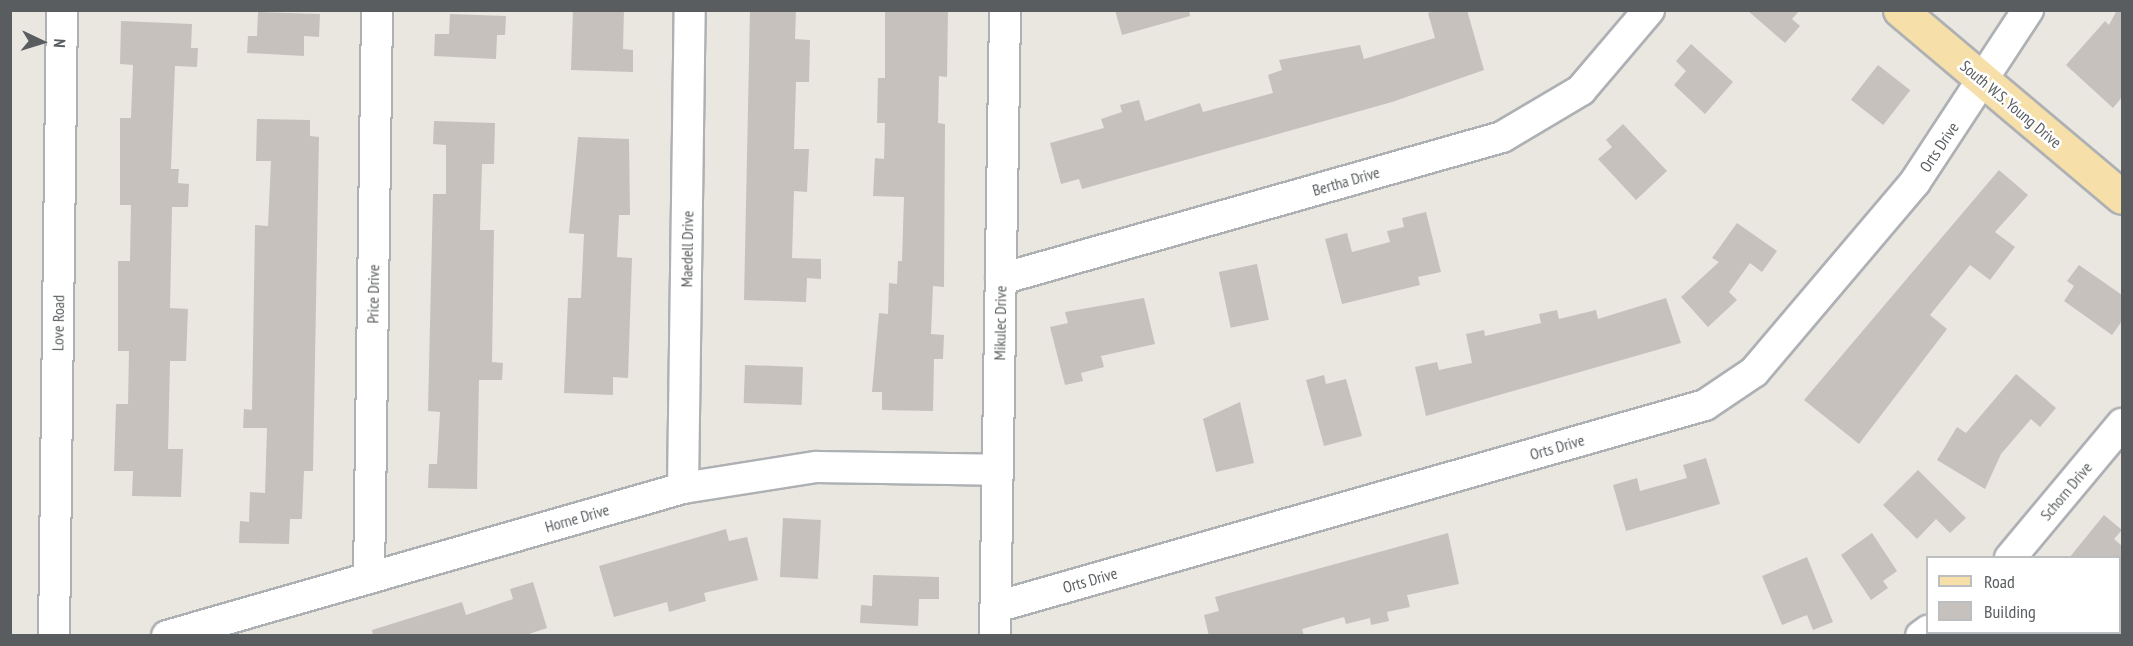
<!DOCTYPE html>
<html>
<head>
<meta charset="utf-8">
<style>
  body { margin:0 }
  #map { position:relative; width:2133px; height:646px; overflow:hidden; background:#eae6e0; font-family:"PT Sans Narrow",sans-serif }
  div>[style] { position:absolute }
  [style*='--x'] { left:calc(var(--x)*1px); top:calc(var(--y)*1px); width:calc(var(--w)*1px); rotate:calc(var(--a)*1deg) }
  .building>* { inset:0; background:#c6c1bc; transform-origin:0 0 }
  .roads { filter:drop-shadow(2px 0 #aeb1b4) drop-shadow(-2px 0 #aeb1b4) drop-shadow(0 2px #aeb1b4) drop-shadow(0 -2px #aeb1b4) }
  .minor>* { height:30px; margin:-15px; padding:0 15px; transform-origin:15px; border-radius:15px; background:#fff }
  .major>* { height:33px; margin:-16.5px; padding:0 16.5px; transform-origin:16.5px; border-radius:16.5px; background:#f6dfa9 }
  span { translate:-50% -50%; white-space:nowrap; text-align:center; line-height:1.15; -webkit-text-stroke:5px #fff; paint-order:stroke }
  .street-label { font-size:16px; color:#595d5f }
  .frame { position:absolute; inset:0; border:12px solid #595d5f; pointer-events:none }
  .legend { position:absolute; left:1926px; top:556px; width:195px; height:78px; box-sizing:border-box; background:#fff; border:2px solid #bdbebf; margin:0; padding:8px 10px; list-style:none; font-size:18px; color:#595d5f }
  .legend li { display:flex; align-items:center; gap:12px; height:30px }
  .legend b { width:30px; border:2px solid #bdbebf }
  .north { position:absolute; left:12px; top:12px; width:60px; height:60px; -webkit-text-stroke:4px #fff; paint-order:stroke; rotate:94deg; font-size:16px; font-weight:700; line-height:24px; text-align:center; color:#595d5f }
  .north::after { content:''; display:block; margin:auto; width:21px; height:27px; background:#595d5f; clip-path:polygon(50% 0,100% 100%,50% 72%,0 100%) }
</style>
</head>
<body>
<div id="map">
  <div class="building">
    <div style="clip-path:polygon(573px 10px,624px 10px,623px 49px,633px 50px,633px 72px,571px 70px)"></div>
    <div style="clip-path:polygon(750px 10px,796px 10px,795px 39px,810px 40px,809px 82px,796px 82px,794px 149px,809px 149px,807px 192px,794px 191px,792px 258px,821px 259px,821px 279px,807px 278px,806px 302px,744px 300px)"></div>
    <div style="clip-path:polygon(885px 10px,948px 10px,947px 77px,939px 76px,938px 123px,945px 124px,944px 287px,933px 286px,931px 334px,944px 335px,943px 359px,934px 359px,933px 411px,882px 410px,882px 392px,872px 392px,879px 313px,888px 314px,889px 283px,897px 284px,898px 261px,902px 261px,904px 197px,873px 196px,875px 158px,884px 159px,885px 123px,877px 123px,878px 78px,885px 78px)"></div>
    <div style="clip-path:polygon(1115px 10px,1189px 10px,1190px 16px,1122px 35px)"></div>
    <div style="clip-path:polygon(1438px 10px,1467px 10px,1484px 70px,1392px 102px,1082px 189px,1079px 179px,1061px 184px,1050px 143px,1104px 128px,1101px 119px,1122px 112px,1120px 105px,1139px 100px,1145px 121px,1200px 103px,1203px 112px,1273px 93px,1268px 75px,1282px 70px,1279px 60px,1360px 45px,1364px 59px,1435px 38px,1428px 13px)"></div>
    <div style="clip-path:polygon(1747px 10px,1800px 10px,1792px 19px,1800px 26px,1785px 43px)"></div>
    <div style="clip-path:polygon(2117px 10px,2122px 10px,2122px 97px,2113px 108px,2066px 65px,2105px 21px,2109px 25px)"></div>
    <div style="clip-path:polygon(258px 12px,320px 14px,319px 37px,304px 36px,304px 56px,247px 53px,248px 36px,257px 36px)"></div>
    <div style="clip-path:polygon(450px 14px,506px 16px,505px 35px,497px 35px,496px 59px,434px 56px,435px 34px,449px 34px)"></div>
    <div style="clip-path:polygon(121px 21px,192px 24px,191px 48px,198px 48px,197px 67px,175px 66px,171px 169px,179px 169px,178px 183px,189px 184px,188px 207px,172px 207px,170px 308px,188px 309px,186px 361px,170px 361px,168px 449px,183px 449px,181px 497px,132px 496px,133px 471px,114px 471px,116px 404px,128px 404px,129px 351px,118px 351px,118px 261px,130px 261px,131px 205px,120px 205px,120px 118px,131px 118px,133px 65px,120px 64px)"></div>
    <div style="clip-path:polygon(1691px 44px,1733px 82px,1705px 114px,1674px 85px,1686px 71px,1676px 61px)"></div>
    <div style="left:1878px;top:65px;width:41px;height:44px;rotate:38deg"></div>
    <div style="clip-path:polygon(257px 119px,310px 120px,310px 136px,319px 137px,313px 471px,304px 471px,302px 519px,290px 519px,289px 544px,239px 543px,240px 521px,249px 522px,250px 492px,265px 493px,267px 428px,243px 428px,244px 409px,252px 410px,255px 225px,268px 226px,271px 161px,256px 161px)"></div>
    <div style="clip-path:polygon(434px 121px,495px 123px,494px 164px,482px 164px,480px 230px,494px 230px,492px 362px,503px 363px,502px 380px,479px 380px,477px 489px,428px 488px,429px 464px,437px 464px,440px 412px,428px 411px,433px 194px,446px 194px,446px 145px,433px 144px)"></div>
    <div style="clip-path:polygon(1623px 124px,1667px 171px,1636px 200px,1598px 159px,1612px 147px,1606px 140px)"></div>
    <div style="clip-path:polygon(578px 137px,629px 139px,630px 215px,619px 215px,617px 257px,632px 258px,628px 378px,613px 377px,613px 395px,564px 393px,568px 298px,581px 298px,584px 234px,569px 233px)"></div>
    <div style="clip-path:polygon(1999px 170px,2028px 195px,1995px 232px,2015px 247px,1990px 280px,1970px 265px,1930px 315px,1947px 329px,1859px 444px,1804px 400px)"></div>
    <div style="clip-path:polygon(1426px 212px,1441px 272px,1418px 277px,1420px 285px,1342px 304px,1325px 239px,1347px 233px,1352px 252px,1390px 242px,1387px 231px,1404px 227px,1402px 218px)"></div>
    <div style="clip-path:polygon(1737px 223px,1777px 251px,1762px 272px,1750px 263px,1729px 292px,1737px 300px,1708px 327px,1681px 297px,1719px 262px,1712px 258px)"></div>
    <div style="left:1257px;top:264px;width:57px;height:39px;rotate:78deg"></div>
    <div style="clip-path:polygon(2079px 265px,2122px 295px,2122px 321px,2112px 335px,2064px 301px,2074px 286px,2067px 281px)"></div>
    <div style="clip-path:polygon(1144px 298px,1155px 344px,1101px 356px,1104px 367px,1081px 373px,1083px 381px,1065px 385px,1050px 327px,1068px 323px,1065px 312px)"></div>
    <div style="clip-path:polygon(1666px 298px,1681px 343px,1426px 416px,1415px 367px,1437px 362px,1439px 370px,1472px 363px,1466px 334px,1484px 330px,1485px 336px,1541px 323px,1539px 314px,1557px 310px,1559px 319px,1596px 310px,1598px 319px)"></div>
    <div style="left:745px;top:365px;width:58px;height:38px;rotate:2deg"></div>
    <div style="clip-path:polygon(2016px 374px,2056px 408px,2040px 427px,2031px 419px,2001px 454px,1985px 489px,1937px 460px,1957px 427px,1966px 433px)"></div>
    <div style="clip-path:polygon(1324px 375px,1326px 384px,1346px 379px,1362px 436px,1324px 446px,1306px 380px)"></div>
    <div style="clip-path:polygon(1240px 402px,1254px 463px,1216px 472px,1203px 419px)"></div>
    <div style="clip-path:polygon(1706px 458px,1720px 504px,1626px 531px,1613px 485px,1637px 478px,1640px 491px,1687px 478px,1683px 465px)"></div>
    <div style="clip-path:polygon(1918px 470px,1966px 518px,1950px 533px,1936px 519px,1917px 539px,1883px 505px)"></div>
    <div style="clip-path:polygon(2104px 515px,2122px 530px,2114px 539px,2122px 546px,2122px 558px,2069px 558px)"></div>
    <div style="left:783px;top:518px;width:38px;height:59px;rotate:3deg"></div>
    <div style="clip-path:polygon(726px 529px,729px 541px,747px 537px,758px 580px,704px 593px,706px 601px,669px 612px,667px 602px,614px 617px,599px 566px)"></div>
    <div style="clip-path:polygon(1448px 533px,1459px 584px,1407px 595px,1410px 607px,1387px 612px,1389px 621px,1371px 625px,1370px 618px,1346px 624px,1344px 617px,1302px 629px,1304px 636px,1209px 636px,1204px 615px,1219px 611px,1215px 597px)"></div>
    <div style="clip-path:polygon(1872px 533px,1897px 571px,1883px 581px,1888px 588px,1871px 600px,1841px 555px)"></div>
    <div style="clip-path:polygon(1807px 557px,1833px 622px,1813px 630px,1807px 615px,1782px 625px,1762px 576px)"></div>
    <div style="clip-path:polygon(873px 575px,939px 577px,939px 599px,919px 599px,918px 626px,860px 623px,861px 605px,872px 606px)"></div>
    <div style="clip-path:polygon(533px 582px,547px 628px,523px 636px,373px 636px,372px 630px,462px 602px,466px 615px,513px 599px,510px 589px)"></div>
  </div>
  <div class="roads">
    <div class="minor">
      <div style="--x:1001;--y:279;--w:521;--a:-15.82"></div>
      <div style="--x:1502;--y:137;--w:92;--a:-30.7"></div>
      <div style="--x:1581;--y:90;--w:105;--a:-49.6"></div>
      <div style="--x:683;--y:488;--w:478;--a:-89.2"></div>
      <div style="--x:2010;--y:558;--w:175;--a:-50.1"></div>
      <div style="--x:369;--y:578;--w:568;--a:-89.19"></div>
      <div style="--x:996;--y:607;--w:737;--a:-15.9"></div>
      <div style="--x:1705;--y:405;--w:59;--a:-34"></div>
      <div style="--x:1754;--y:372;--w:249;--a:-49.7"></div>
      <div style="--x:1915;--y:182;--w:206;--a:-56.7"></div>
      <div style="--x:54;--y:636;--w:626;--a:-89.27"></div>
      <div style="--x:167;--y:636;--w:537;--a:-16"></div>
      <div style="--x:683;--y:488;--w:135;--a:-9"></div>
      <div style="--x:816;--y:467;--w:182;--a:0.9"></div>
      <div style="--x:995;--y:636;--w:626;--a:-89.08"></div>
      <div style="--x:1921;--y:636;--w:9;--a:-36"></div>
    </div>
    <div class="major">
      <div style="--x:1900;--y:10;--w:290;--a:40.1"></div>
    </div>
  </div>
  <div class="street-label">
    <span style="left:2011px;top:104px;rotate:40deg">South W.S. Young Drive</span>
    <span style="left:1939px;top:147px;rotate:-56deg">Orts Drive</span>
    <span style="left:1346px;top:181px;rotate:-16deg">Bertha Drive</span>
    <span style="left:687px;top:249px;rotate:-89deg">Maedell Drive</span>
    <span style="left:373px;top:294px;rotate:-89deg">Price Drive</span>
    <span style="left:58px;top:323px;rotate:-89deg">Love Road</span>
    <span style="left:1000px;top:323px;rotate:-89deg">Mikulec Drive</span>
    <span style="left:1557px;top:447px;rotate:-16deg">Orts Drive</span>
    <span style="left:2066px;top:491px;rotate:-50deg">Schorn Drive</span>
    <span style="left:577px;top:518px;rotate:-16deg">Horne Drive</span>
    <span style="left:1090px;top:580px;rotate:-16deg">Orts Drive</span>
  </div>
  <div class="frame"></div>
  <ul class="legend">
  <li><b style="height:8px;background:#f6dfa9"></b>Road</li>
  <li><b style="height:16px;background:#c6c1bc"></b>Building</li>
  </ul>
  <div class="north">N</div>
</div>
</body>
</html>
